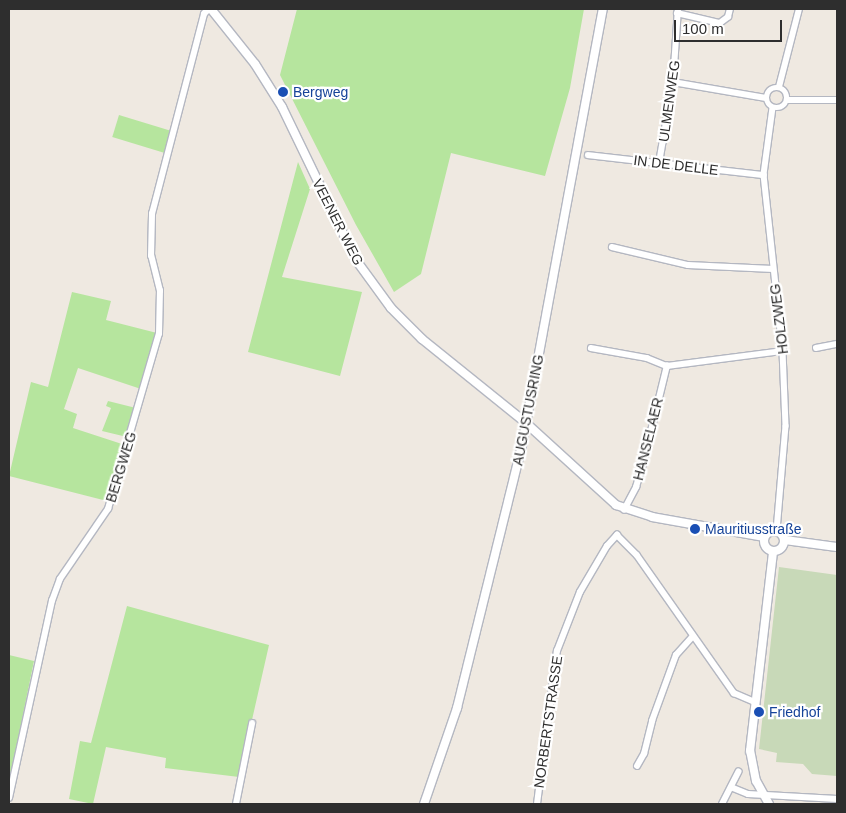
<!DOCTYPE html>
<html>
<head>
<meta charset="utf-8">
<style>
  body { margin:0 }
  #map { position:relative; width:846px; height:813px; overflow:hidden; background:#efe9e1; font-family:Arial,sans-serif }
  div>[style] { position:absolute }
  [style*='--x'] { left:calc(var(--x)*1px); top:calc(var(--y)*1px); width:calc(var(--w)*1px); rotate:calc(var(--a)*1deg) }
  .green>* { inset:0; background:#b6e59e; transform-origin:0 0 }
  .cemetery>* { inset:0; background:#c8d9b8 }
  .roads { filter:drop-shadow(1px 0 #b4b7c1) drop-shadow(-1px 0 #b4b7c1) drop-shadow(0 1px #b4b7c1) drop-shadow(0 -1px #b4b7c1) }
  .street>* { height:5.5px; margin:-2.75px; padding:0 2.75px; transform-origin:2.75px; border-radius:2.75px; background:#fff }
  .street>.ring { margin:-2.75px; padding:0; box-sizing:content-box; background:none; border:5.5px solid #fff; border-radius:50% }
  .secondary>* { height:8px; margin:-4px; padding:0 4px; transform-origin:4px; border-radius:4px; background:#fff }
  .secondary>.ring { margin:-4px; padding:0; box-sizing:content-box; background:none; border:8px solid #fff; border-radius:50% }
  .dots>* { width:14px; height:14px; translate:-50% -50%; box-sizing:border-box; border:2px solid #fff; border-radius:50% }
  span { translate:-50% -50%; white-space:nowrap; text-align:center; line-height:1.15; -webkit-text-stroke:4.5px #fff; paint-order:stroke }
  .transit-label { font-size:14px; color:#164399 }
  .left { translate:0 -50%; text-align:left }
  .street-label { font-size:14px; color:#2e2e2e }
  .frame { position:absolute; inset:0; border:10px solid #2e2e2e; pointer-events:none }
  .scale { position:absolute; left:674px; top:20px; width:108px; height:22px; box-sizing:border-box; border:2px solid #2e2e2e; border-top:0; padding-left:6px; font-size:15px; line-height:18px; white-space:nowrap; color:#2e2e2e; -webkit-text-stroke:4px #fff; paint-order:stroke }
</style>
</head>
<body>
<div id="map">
  <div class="green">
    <div style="clip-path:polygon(297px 9px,584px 9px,570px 88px,545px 176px,451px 153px,421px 274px,394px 292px,356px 225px,280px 75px)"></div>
    <div style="left:119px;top:115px;width:54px;height:23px;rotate:17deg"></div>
    <div style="clip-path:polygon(298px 162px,310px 189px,282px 277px,362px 292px,340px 376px,248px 352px)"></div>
    <div style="clip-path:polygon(72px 292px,111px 301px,106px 320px,157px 333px,141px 389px,78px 368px,64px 409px,77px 414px,73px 428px,125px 445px,107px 501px,9px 476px,31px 382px,48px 387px)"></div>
    <div style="clip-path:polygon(108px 401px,136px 408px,127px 437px,102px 431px,111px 408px,106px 406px)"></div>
    <div style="clip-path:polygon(127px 606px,269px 645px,239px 777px,165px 768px,166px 758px,106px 747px,93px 804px,69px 799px,80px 741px,91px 743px)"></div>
    <div style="clip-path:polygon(9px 655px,34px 661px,9px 783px)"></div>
  </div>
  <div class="cemetery">
    <div style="clip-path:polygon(779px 567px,837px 575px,837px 776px,812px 774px,803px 764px,776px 762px,777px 753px,759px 749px)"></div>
  </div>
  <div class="roads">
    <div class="street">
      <div style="--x:677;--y:13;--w:44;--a:13.1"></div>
      <div style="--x:720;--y:23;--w:10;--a:-37"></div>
      <div style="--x:728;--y:17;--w:8;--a:-76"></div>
      <div style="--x:673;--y:82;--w:94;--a:9.8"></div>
      <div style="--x:779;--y:87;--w:81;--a:-75.6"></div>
      <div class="ring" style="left:767px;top:88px;width:14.5px;height:14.5px"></div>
      <div style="--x:787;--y:100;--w:50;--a:0"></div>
      <div style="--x:773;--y:108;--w:68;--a:97.7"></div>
      <div style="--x:764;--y:175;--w:177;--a:83.8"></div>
      <div style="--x:783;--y:351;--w:75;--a:87.7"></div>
      <div style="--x:786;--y:426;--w:105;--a:94.9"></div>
      <div style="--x:588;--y:155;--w:177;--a:6.5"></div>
      <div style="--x:659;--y:163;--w:82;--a:-80.2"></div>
      <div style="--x:673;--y:82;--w:73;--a:-86.1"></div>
      <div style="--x:612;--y:247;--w:78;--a:13.3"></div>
      <div style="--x:688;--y:265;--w:85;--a:2.7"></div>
      <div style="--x:591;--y:348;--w:57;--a:10.1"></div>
      <div style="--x:647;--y:358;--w:22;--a:22"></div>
      <div style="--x:667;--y:366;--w:117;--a:-7.4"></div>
      <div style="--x:816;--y:348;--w:21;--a:-11"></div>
      <div style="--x:624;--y:510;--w:26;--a:-62"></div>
      <div style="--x:636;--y:487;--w:28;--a:-73"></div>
      <div style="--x:644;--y:460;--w:97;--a:-76.3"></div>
      <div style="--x:637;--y:766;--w:14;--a:-60"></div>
      <div style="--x:644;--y:754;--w:34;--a:-76"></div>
      <div style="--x:652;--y:721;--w:70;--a:-70"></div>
      <div style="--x:676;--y:655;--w:25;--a:-48"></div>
      <div style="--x:731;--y:787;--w:18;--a:22"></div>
      <div style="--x:748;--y:794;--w:89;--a:3.2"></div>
      <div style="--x:9;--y:798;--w:202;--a:-77.7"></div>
      <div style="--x:52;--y:601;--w:23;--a:-70"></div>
      <div style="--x:60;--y:579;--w:85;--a:-55.6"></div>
      <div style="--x:108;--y:509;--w:182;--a:-73.8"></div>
      <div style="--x:159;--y:334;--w:43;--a:-88.7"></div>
      <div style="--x:160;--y:291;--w:36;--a:-104"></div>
      <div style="--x:151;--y:256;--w:42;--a:-88.6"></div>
      <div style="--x:152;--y:214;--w:207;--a:-75.4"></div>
      <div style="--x:204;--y:14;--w:7;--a:-45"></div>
      <div style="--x:236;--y:804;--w:82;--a:-78.7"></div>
      <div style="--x:537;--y:804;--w:154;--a:-82.6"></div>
      <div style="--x:557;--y:651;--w:63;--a:-68.7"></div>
      <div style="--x:580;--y:592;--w:53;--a:-59.6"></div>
      <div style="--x:607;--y:546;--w:15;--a:-48"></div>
      <div style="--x:617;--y:535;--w:28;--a:45"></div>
      <div style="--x:637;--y:555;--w:169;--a:54.9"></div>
      <div style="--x:734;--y:693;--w:23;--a:23"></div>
      <div style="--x:722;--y:804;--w:36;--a:-63"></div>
    </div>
    <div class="secondary">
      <div style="--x:211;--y:9;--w:70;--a:51.3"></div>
      <div style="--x:255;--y:64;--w:51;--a:57.9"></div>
      <div style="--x:282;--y:107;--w:170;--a:64.2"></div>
      <div style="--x:356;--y:260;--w:59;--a:53.9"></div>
      <div style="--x:391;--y:308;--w:44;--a:45"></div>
      <div style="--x:422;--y:339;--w:134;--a:38.9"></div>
      <div style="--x:526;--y:423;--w:122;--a:42.3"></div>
      <div style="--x:616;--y:505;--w:38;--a:18"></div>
      <div style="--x:652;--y:517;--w:114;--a:10.1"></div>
      <div class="ring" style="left:764px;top:531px;width:12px;height:12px"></div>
      <div style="--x:785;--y:540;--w:52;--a:7.7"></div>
      <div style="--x:424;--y:804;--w:102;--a:-71"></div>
      <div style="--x:457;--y:708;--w:271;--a:-76.1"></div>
      <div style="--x:522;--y:445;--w:443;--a:-79.5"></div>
      <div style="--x:769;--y:804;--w:26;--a:-119"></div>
      <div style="--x:756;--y:781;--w:31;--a:-101"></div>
      <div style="--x:750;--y:751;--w:201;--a:-83.4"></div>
    </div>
  </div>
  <div class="dots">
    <div style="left:283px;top:92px;background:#1a4fb4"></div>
    <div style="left:695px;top:529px;background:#1a4fb4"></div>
    <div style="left:759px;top:712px;background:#1a4fb4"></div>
  </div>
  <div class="transit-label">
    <span class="left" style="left:293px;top:92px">Bergweg</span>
    <span class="left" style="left:705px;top:529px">Mauritiusstraße</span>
    <span class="left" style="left:769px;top:712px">Friedhof</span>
  </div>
  <div class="street-label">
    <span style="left:669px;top:101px;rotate:-82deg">ULMENWEG</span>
    <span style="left:676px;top:165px;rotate:7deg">IN DE DELLE</span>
    <span style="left:338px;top:222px;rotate:63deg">VEENER WEG</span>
    <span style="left:779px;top:319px;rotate:-97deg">HOLZWEG</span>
    <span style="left:528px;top:410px;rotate:-79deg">AUGUSTUSRING</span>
    <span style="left:648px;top:439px;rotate:-76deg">HANSELAER</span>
    <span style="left:121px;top:467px;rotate:-73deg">BERGWEG</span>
    <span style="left:548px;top:722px;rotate:-82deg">NORBERTSTRASSE</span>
  </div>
  <div class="frame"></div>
  <div class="scale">100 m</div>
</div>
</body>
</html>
